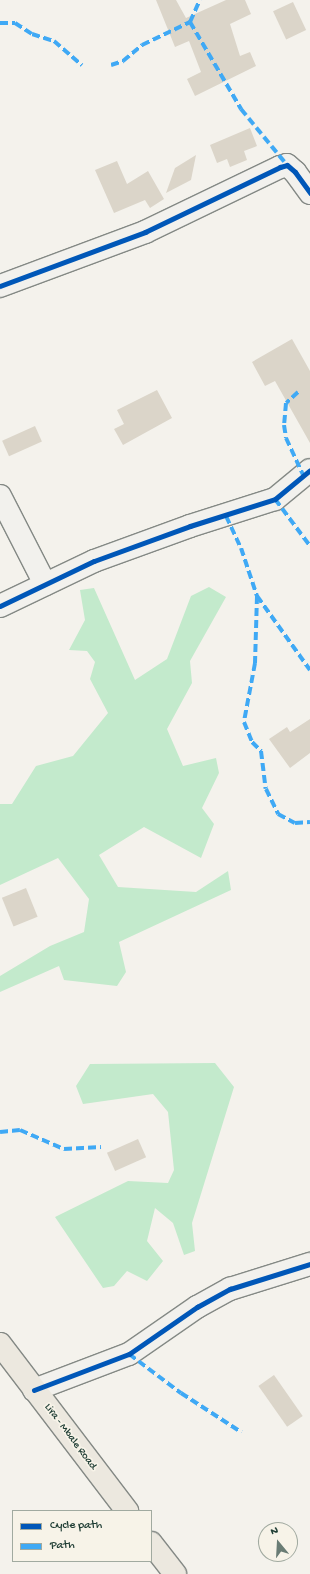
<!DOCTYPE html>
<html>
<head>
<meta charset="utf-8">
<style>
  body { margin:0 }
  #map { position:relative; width:310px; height:1574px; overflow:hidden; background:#f4f2ec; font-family:"Gochi Hand",sans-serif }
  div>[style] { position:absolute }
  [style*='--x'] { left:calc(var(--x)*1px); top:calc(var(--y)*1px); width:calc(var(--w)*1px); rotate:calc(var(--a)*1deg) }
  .green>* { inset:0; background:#c3eacc }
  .building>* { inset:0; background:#dbd5c9; transform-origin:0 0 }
  .roads { filter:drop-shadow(1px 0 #848985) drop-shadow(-1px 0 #848985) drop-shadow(0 1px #848985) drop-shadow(0 -1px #848985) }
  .minor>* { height:22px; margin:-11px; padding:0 11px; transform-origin:11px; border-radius:11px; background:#f2f1ed }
  .primary>* { height:22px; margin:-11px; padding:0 11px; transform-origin:11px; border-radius:11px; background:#ece8df }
  .quiet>* { height:4px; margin-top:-2px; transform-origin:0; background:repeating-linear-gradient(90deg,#3fa9f5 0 8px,transparent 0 12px) }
  .cycleway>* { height:5px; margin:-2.5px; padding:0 2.5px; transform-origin:2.5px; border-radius:2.5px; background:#0057b8 }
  span { translate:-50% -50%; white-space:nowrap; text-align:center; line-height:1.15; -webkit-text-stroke:3.5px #f7f3e8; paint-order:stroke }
  .street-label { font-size:11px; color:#1f3d34 }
  .legend { position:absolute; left:12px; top:1510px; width:140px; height:52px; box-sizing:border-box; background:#f7f3e8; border:1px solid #a1aaa0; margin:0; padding:5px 7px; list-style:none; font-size:12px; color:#1f3d34 }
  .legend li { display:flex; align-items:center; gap:8px; height:20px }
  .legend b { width:20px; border:1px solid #a1aaa0 }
  .north { position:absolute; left:258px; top:1522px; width:40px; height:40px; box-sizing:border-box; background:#f7f3e8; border:1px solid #a1aaa0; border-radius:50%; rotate:342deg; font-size:11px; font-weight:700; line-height:16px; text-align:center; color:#1f3d34 }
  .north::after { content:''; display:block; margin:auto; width:14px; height:18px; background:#6a7c74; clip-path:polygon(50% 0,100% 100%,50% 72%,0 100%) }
</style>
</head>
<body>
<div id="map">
  <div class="green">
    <div style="clip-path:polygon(209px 587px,226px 597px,190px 661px,192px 683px,167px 729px,183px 766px,216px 758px,219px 773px,202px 808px,214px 824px,201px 858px,144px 827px,99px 855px,118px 887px,196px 892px,228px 871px,231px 890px,119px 942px,126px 972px,117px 986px,64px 980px,59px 966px,0 992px,0 976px,50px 946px,84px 932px,89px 899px,58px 858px,0 885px,0 804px,12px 804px,36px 766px,73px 756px,108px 713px,90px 679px,95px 662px,87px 651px,69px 650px,85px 620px,80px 590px,94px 588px,135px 680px,167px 659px,191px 596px)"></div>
    <div style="clip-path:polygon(215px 1063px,234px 1087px,192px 1223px,195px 1251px,184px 1255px,173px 1223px,155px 1208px,147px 1241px,163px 1261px,147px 1281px,127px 1271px,114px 1286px,103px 1288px,55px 1217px,128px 1181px,168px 1183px,174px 1170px,168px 1112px,153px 1094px,83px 1104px,76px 1086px,90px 1064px)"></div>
  </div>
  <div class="building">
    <div style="clip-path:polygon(156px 0,176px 0,186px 18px,226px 0,245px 0,251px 14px,230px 24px,240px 56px,250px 52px,256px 66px,195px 96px,187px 79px,201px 72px,189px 41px,175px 47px)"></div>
    <div style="left:293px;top:2px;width:31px;height:22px;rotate:65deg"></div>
    <div style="clip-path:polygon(250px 128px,257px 146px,244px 151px,247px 160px,230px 167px,227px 159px,217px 163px,210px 145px)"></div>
    <div style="clip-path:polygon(196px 155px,191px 180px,166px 193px,175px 168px)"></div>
    <div style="clip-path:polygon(117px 161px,127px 184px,148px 171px,164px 199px,150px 208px,145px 200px,114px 213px,95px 170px)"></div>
    <div style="clip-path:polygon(292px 339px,310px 371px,310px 443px,275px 381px,265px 386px,252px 362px)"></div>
    <div style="clip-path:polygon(157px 390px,172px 418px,123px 445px,114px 429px,124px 424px,117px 410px)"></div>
    <div style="left:35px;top:426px;width:17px;height:36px;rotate:66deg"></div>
    <div style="clip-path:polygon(310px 719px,310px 753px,290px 768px,269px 739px,287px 727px,290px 732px)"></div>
    <div style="left:26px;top:888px;width:31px;height:26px;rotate:68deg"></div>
    <div style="left:138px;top:1139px;width:20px;height:34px;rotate:66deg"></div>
    <div style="left:274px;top:1375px;width:50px;height:19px;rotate:55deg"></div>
  </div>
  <div class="roads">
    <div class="minor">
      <div style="--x:0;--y:286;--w:155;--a:-20.4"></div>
      <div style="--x:145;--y:232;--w:150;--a:-25.7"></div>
      <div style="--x:280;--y:167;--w:7;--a:-16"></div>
      <div style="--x:287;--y:165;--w:11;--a:41"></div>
      <div style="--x:295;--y:172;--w:26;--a:54"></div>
      <div style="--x:0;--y:496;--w:99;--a:62.9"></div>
      <div style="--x:0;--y:606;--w:104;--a:-25.6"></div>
      <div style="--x:94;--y:561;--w:102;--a:-20"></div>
      <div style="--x:190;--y:526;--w:89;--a:-17.6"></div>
      <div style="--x:275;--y:499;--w:45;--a:-39.6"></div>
      <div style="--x:34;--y:1390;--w:102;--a:-20.8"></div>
      <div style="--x:129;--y:1354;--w:83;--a:-34.7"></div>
      <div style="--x:197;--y:1307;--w:38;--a:-29"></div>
      <div style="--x:230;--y:1289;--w:84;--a:-17.4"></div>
    </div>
    <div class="primary">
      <div style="--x:0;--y:1344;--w:210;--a:52.7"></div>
      <div style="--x:151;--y:1543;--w:39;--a:52"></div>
    </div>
  </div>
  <div class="quiet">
    <div style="--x:190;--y:22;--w:24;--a:-66"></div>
    <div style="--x:0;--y:23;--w:15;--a:0"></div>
    <div style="--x:15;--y:23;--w:20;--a:33"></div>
    <div style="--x:32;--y:34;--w:23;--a:18"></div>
    <div style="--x:54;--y:41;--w:37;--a:41"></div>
    <div style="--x:111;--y:65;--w:13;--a:-18"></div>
    <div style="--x:123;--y:61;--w:25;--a:-40"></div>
    <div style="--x:142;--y:45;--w:53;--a:-25.6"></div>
    <div style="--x:190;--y:22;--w:101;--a:59.6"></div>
    <div style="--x:241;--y:109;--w:72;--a:50.6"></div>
    <div style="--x:298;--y:392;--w:16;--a:137"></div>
    <div style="--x:286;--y:403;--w:22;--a:95"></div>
    <div style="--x:284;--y:425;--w:13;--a:81"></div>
    <div style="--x:286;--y:438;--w:43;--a:65.2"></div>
    <div style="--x:275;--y:499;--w:59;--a:53.3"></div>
    <div style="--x:226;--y:516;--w:35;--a:65"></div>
    <div style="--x:241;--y:548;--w:51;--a:71.6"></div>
    <div style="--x:257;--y:596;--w:67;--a:91.7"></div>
    <div style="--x:255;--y:663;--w:60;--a:100.6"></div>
    <div style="--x:244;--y:722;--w:22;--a:68"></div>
    <div style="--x:252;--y:742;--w:13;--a:45"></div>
    <div style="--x:261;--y:751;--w:38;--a:83"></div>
    <div style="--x:266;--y:789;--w:28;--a:64"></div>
    <div style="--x:278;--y:814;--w:19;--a:28"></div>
    <div style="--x:295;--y:823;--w:15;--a:-4"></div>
    <div style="--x:257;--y:596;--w:91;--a:54.4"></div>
    <div style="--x:0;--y:1132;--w:20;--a:-6"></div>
    <div style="--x:20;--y:1130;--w:48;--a:23.4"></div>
    <div style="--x:64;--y:1149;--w:37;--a:-3"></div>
    <div style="--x:129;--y:1354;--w:65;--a:36.9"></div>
    <div style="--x:181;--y:1393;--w:72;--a:33"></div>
  </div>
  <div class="cycleway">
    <div style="--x:0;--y:286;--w:155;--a:-20.4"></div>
    <div style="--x:145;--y:232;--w:150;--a:-25.7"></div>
    <div style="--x:280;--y:167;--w:7;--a:-16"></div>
    <div style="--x:287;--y:165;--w:11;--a:41"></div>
    <div style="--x:295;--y:172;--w:26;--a:54"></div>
    <div style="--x:0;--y:606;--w:104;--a:-25.6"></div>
    <div style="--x:94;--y:561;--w:102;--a:-20"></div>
    <div style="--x:190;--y:526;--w:89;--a:-17.6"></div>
    <div style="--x:275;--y:499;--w:45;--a:-39.6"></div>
    <div style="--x:34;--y:1390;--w:102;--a:-20.8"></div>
    <div style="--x:129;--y:1354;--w:83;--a:-34.7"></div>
    <div style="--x:197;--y:1307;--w:38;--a:-29"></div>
    <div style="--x:230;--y:1289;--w:84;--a:-17.4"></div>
  </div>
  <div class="street-label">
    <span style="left:70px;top:1437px;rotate:53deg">Lira - Mbale Road</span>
  </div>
  <ul class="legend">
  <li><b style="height:5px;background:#0057b8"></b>Cycle path</li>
  <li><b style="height:5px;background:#3fa9f5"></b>Path</li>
  </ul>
  <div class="north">N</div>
</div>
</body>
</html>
